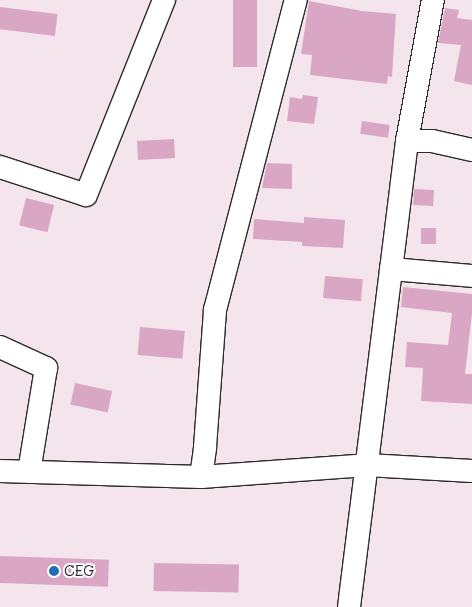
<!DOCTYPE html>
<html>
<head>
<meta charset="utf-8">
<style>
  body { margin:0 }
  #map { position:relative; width:472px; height:607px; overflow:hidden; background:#f4e5ed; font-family:Mali,sans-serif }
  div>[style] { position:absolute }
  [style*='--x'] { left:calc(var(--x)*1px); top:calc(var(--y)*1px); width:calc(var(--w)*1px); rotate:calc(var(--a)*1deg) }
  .building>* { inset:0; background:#d9a7c4; transform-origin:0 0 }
  .roads { filter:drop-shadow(1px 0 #2b2b2b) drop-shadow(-1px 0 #2b2b2b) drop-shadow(0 1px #2b2b2b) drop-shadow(0 -1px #2b2b2b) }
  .minor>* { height:22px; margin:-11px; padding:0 11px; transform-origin:11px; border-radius:11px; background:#fff }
  .dots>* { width:14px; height:14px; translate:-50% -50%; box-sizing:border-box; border:2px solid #fff; border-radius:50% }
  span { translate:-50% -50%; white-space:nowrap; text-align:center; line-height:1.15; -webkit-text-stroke:4px #fff; paint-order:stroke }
  .poi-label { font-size:15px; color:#2b2b2b }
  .left { translate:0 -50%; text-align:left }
</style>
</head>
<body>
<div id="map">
  <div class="building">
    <div style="left:233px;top:0;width:24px;height:67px"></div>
    <div style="clip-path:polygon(309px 1px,362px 11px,396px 14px,392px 77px,388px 76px,387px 84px,310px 75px,312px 55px,301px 54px)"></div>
    <div style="left:0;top:7px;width:58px;height:22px;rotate:7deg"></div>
    <div style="clip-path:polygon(445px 8px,459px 10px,457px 18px,472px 20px,472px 85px,454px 81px,461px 45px,438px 43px)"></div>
    <div style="clip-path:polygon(303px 95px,318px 97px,314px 124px,287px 121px,290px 97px,302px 99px)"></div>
    <div style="left:362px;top:121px;width:28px;height:13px;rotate:8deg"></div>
    <div style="left:174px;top:139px;width:19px;height:37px;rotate:87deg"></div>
    <div style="clip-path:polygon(267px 163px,292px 164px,292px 189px,262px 188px)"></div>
    <div style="left:414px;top:189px;width:20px;height:16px;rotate:3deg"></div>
    <div style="left:26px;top:198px;width:29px;height:28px;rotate:14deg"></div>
    <div style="clip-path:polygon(304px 217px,345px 220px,343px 248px,302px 246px,302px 242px,253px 239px,254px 219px,304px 223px)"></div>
    <div style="left:421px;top:228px;width:15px;height:16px"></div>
    <div style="left:325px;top:276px;width:38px;height:22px;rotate:5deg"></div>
    <div style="clip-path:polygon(403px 287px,472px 294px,472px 313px,465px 374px,472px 374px,472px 404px,421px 401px,423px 368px,405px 367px,407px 342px,448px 345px,452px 313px,401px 307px)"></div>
    <div style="left:140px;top:327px;width:45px;height:28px;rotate:5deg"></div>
    <div style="left:75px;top:383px;width:38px;height:22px;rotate:12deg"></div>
    <div style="left:0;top:556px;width:109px;height:27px;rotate:2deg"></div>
    <div style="left:154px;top:563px;width:85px;height:28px;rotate:1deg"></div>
  </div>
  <div class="roads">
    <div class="minor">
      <div style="--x:407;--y:141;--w:25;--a:0"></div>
      <div style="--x:432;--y:141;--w:41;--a:12.7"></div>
      <div style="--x:0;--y:167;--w:90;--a:18"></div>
      <div style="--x:86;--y:195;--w:210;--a:-68.2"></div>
      <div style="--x:391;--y:269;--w:81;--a:4.9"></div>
      <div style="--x:0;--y:347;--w:51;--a:24.5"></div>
      <div style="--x:46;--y:368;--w:105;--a:99.3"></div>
      <div style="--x:0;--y:471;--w:201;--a:1.7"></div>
      <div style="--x:201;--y:477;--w:166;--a:-4.1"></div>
      <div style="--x:367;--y:465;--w:105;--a:3.3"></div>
      <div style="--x:201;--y:477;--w:30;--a:-82"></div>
      <div style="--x:205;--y:447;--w:137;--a:-85.8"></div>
      <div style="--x:215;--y:310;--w:320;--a:-75.4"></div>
      <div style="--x:349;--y:607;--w:470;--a:-82.9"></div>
      <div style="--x:407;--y:141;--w:143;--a:-79.6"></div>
    </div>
  </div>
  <div class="dots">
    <div style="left:54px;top:571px;background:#1f6fb2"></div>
  </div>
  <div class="poi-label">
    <span class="left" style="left:64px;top:571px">CEG</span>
  </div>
</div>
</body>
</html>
